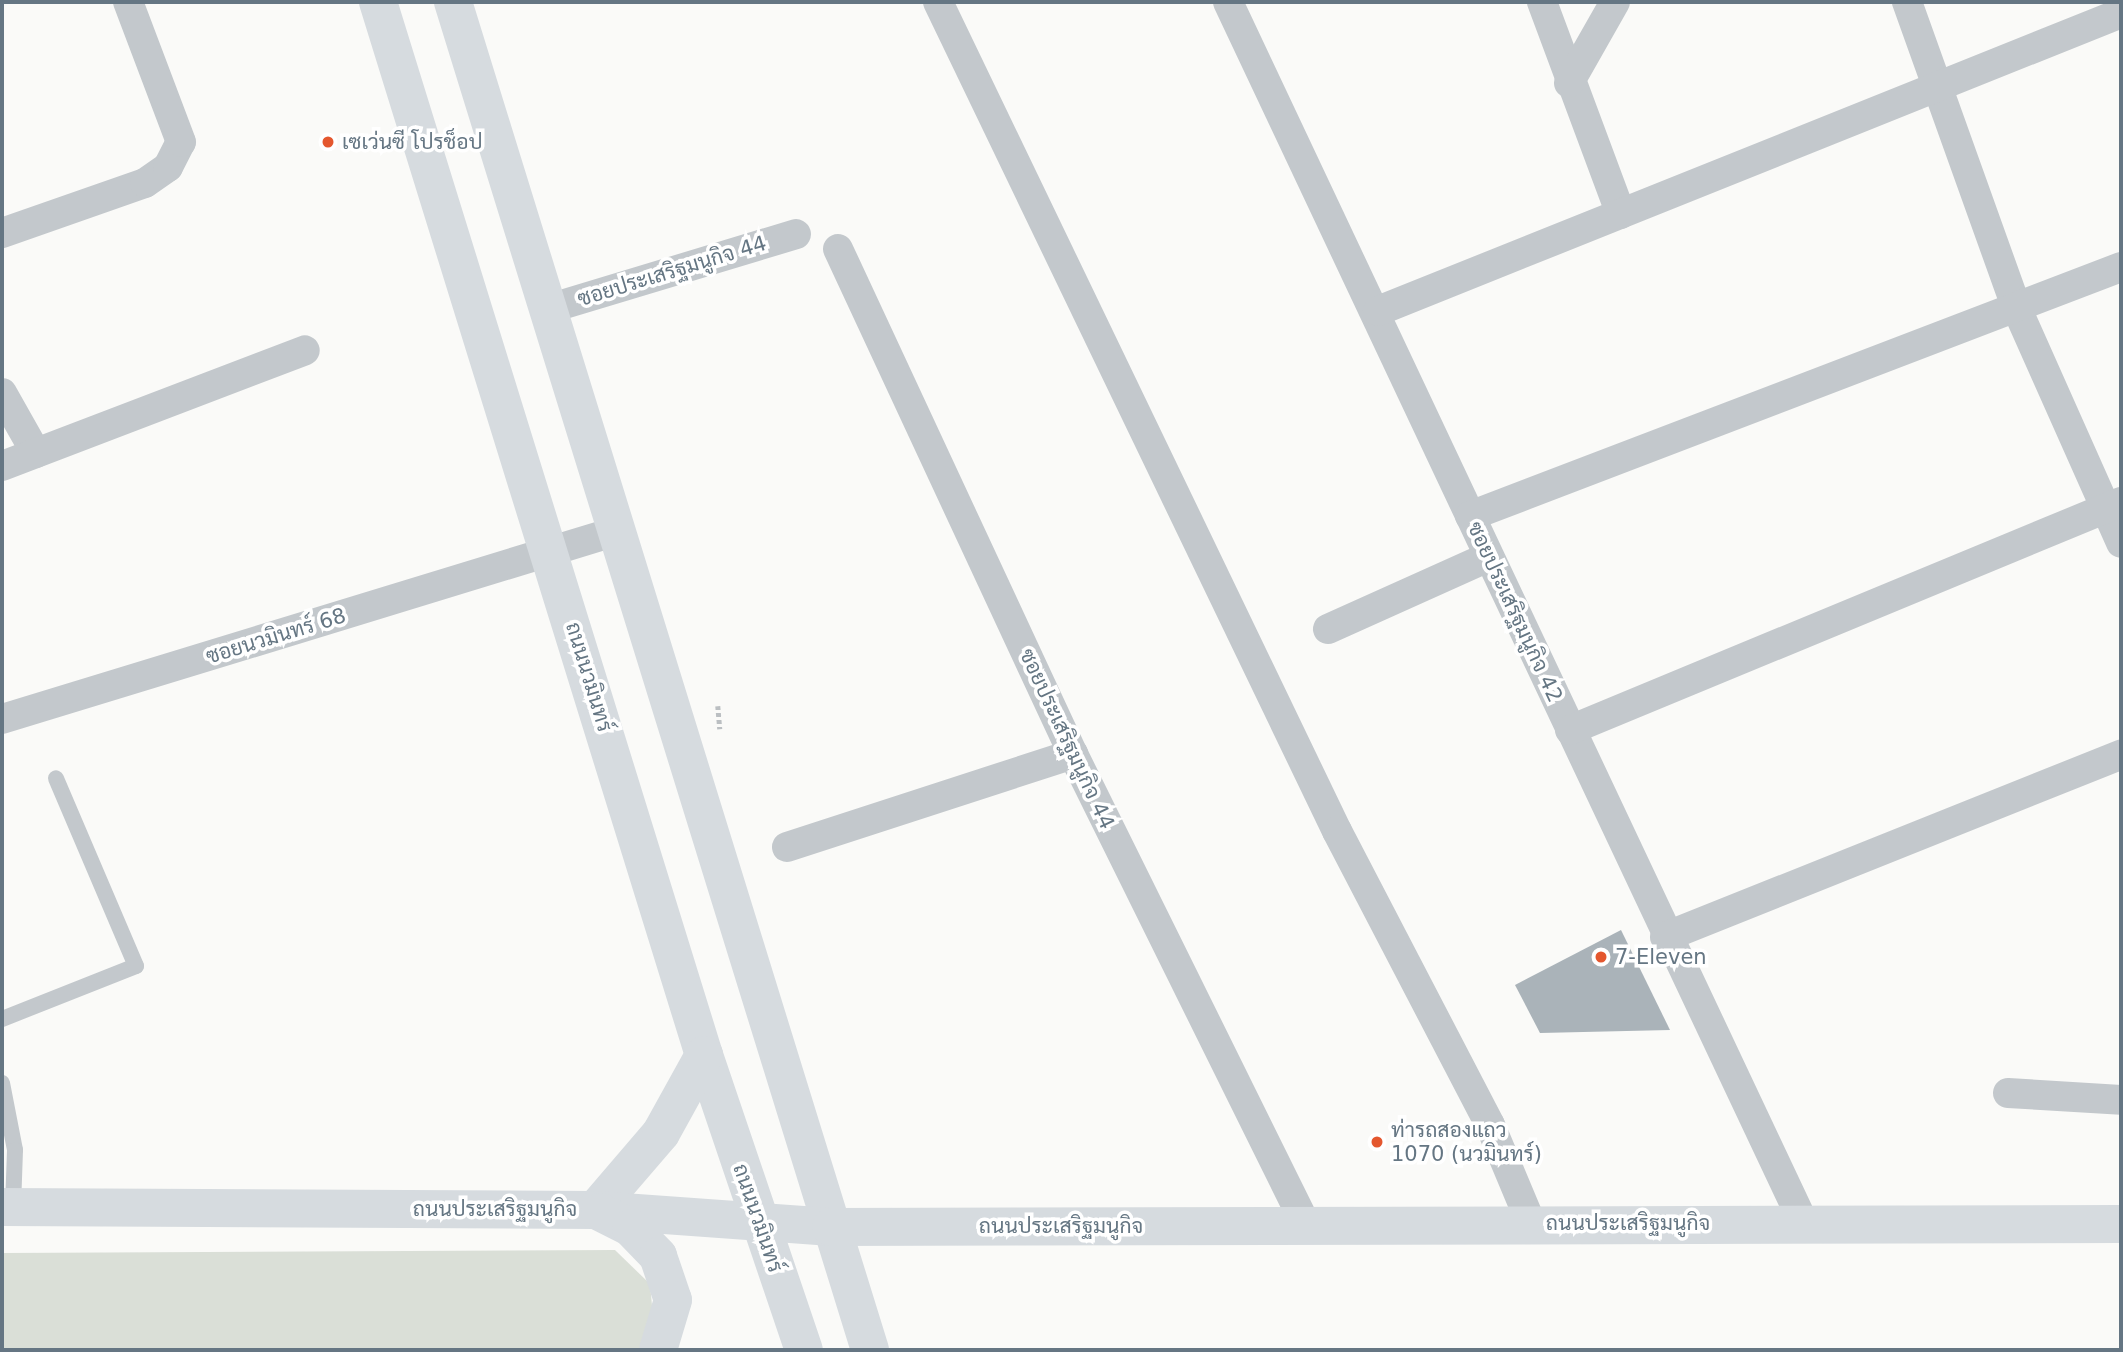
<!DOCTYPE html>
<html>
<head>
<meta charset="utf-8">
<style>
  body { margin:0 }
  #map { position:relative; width:2123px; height:1352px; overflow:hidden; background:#fafaf8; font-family:"DejaVu Sans",Sarabun,sans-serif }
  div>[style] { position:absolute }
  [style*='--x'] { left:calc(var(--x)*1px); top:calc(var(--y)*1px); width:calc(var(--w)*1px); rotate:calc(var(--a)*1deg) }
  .green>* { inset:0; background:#dadfd7 }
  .building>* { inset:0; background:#aab3b9 }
  .path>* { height:4.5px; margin-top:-2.25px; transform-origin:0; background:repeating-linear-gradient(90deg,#bbbfc2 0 3.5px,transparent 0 7px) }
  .lane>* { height:16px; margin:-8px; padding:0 8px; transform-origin:8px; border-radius:8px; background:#c3c8cc }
  .street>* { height:30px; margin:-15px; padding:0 15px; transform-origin:15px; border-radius:15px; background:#c3c8cc }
  .secondary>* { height:38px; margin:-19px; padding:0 19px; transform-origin:19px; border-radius:19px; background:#d6dbdf }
  .primary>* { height:38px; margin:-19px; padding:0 19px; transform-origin:19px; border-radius:19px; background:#d6dbdf }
  .dots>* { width:19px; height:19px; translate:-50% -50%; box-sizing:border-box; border:4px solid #fff; border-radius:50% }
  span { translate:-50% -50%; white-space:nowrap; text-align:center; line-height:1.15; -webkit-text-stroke:7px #fff; paint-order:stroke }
  .poi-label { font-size:21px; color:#657683 }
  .left { translate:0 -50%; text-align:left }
  .street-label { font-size:21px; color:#657683 }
  .frame { position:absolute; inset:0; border:4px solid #657683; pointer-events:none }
</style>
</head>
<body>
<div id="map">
  <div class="green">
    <div style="clip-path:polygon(615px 1250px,650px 1284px,654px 1327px,644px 1350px,2px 1350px,2px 1253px)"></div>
  </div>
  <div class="building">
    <div style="clip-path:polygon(1621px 930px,1670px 1030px,1540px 1033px,1515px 985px)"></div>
  </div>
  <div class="path">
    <div style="--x:718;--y:706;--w:23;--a:85"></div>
  </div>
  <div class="lane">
    <div style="--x:2;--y:1019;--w:144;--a:-21.6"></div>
    <div style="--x:136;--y:966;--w:204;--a:-113.1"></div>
    <div style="--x:2;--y:1083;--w:68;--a:79"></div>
    <div style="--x:15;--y:1150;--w:57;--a:92"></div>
  </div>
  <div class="street">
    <div style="--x:938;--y:2;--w:920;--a:64.3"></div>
    <div style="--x:1337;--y:831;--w:331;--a:62.5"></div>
    <div style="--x:1490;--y:1125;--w:106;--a:67.3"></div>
    <div style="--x:1228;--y:2;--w:1349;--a:64.76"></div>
    <div style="--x:1542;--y:2;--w:226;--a:69.6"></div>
    <div style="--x:1907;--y:2;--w:326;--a:70.3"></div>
    <div style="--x:2017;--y:309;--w:256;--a:66"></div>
    <div style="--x:1569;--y:83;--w:93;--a:-60.4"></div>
    <div style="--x:2;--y:233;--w:151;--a:-19.3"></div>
    <div style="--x:145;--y:183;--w:28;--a:-35"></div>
    <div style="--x:168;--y:167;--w:28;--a:-63"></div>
    <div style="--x:181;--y:142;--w:150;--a:-110.7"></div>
    <div style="--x:838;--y:249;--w:557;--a:65.05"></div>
    <div style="--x:1073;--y:754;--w:525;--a:63.68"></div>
    <div style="--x:548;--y:309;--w:259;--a:-16.8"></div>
    <div style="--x:1378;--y:311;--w:801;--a:-21.85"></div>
    <div style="--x:2;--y:393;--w:69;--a:60.5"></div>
    <div style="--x:2;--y:466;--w:324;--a:-20.9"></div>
    <div style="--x:1470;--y:516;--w:697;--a:-20.93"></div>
    <div style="--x:1328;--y:629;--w:175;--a:-24.2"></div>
    <div style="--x:2;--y:719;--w:643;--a:-17"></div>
    <div style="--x:1570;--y:730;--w:596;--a:-22.48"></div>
    <div style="--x:787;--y:847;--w:301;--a:-18"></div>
    <div style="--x:1665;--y:937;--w:491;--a:-21.8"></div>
    <div style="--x:2008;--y:1093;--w:113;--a:3.5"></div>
  </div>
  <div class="secondary">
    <div style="--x:378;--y:2;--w:1102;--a:72.8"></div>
    <div style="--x:704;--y:1055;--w:311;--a:71.3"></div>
    <div style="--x:453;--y:2;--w:1411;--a:72.81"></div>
    <div style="--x:595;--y:1210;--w:101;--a:-49.4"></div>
    <div style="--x:661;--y:1133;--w:89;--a:-61.1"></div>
  </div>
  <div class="primary">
    <div style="--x:2;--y:1207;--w:593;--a:0.29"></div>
    <div style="--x:595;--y:1210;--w:237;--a:4.1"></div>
    <div style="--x:831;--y:1227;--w:1290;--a:-0.13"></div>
    <div style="--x:600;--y:1212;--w:35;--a:27"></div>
    <div style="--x:631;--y:1228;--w:39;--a:46"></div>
    <div style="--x:658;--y:1256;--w:46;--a:71.2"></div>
    <div style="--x:673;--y:1300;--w:52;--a:106.7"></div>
  </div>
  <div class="dots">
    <div style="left:328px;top:142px;background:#e4572e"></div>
    <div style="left:1601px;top:957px;background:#e4572e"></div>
    <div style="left:1377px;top:1142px;background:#e4572e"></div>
  </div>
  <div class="poi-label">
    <span class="left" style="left:342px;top:142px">เซเว่นซี โปรช็อป</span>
    <span class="left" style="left:1615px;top:957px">7-Eleven</span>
    <span class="left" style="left:1391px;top:1142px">ท่ารถสองแถว<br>1070 (นวมินทร์)</span>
  </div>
  <div class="street-label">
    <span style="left:672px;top:271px;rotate:-17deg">ซอยประเสริฐมนูกิจ 44</span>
    <span style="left:1515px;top:612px;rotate:65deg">ซอยประเสริฐมนูกิจ 42</span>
    <span style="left:276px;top:636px;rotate:-17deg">ซอยนวมินทร์ 68</span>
    <span style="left:589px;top:677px;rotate:73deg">ถนนนวมินทร์</span>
    <span style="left:1067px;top:739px;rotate:65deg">ซอยประเสริฐมนูกิจ 44</span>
    <span style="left:495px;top:1209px">ถนนประเสริฐมนูกิจ</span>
    <span style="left:758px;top:1218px;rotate:71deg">ถนนนวมินทร์</span>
    <span style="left:1628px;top:1223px">ถนนประเสริฐมนูกิจ</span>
    <span style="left:1061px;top:1226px">ถนนประเสริฐมนูกิจ</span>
  </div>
  <div class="frame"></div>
</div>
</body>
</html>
